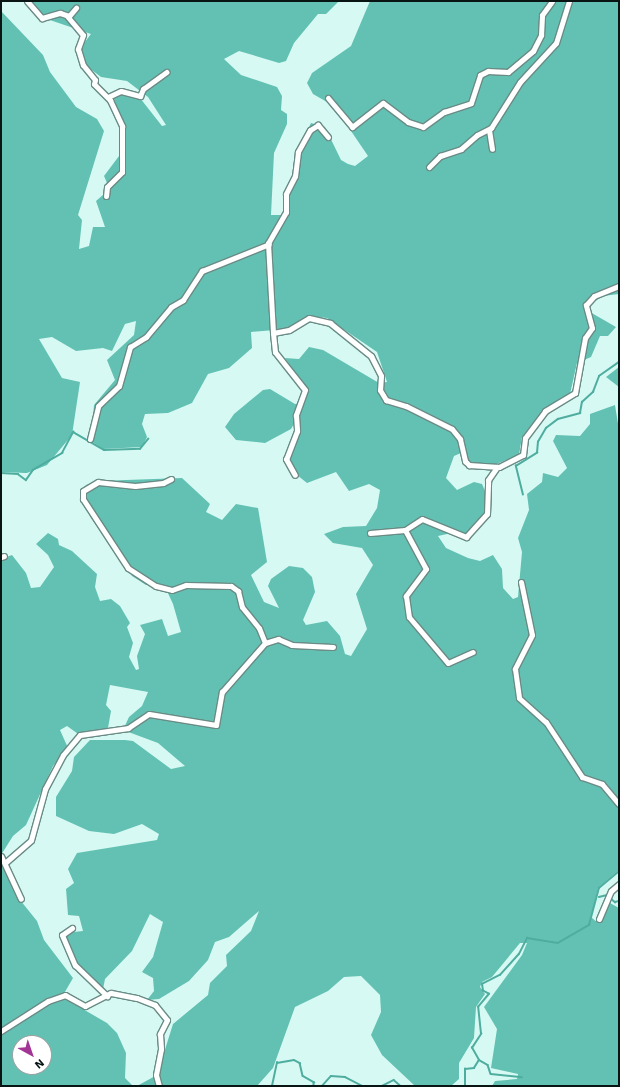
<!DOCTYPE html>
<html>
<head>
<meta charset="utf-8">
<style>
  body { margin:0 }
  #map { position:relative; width:620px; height:1087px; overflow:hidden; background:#d6faf3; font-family:"Work Sans",sans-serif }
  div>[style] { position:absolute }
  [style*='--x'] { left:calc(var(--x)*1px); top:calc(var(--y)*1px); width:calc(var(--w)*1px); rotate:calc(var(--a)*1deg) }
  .forest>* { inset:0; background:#63c1b3 }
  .stream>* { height:1.5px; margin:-0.75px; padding:0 0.75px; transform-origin:0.75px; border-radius:0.75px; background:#4fada0 }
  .roads { filter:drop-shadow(1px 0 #6a8b85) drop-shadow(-1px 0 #6a8b85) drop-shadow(0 1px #6a8b85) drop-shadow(0 -1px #6a8b85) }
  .minor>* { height:5px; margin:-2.5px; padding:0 2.5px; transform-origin:2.5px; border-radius:2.5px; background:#fff }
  span { translate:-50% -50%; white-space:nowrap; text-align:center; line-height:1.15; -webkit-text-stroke:3px #fff; paint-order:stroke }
  .frame { position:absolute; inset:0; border:2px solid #081513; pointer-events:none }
  .north { position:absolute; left:12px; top:1035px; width:40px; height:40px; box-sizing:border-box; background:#fff; border:1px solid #9ca1a1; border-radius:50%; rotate:140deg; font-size:11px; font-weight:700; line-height:16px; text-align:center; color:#081513 }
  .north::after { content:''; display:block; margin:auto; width:14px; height:18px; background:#a33595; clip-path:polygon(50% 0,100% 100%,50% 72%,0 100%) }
</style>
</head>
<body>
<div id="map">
  <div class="forest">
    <div style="clip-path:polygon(evenodd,29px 1px,339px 1px,326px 14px,318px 14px,294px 43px,286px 61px,279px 63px,239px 51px,224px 59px,241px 75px,277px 87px,282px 96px,281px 110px,287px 114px,287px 124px,274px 153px,271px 215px,282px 215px,286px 206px,284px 194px,294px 174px,296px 153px,311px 123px,325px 127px,341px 160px,348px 164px,355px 166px,368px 156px,334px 106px,313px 94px,307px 83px,312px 73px,351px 46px,370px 1px,619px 1px,619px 294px,603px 296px,589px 305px,590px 312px,616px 327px,608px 336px,600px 336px,591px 357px,577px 363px,570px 394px,544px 409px,522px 437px,519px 455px,494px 465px,469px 463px,461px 453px,454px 456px,446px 478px,457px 490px,474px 482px,482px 484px,485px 491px,485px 514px,466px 535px,456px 532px,438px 536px,446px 548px,468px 558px,480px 561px,493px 555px,502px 569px,503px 588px,513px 599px,518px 597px,522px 552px,518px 538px,529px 510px,527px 494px,542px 482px,543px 473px,558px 477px,567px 468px,553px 441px,556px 435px,580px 436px,590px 424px,590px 414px,615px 405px,619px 430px,619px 870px,598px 888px,591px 917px,598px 923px,610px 903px,619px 908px,619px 1086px,492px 1086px,495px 1081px,517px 1079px,518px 1074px,491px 1068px,497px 1029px,484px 1007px,522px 955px,527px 943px,520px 943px,492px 977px,482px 982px,480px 987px,485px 994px,476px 1007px,474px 1038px,459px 1063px,459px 1079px,451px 1086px,415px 1086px,382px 1055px,371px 1035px,381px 1012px,380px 995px,361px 976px,344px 977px,328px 991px,295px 1007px,273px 1068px,257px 1086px,137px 1086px,157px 1075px,173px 1024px,208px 995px,210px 983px,227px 966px,226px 955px,251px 931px,259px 911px,229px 937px,215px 942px,208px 960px,189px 981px,159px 999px,147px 1000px,154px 991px,153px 978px,142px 972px,153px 957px,163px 922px,150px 914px,132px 951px,105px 979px,103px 989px,82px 972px,68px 949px,64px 933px,83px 931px,79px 916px,68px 915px,66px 889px,74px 883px,68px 869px,77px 853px,157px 840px,159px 834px,142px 824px,114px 834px,89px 831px,56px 816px,56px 797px,72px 771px,74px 757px,90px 740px,125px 740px,133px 741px,171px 769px,185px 766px,158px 743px,123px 730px,129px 717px,142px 706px,148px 692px,110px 685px,106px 705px,111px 711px,108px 728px,81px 736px,67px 726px,60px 730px,68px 748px,53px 766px,26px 825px,13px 836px,1px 855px,16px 895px,37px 921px,44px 940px,73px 978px,62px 997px,107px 1023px,117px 1033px,126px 1053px,125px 1078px,133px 1086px,1px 1086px,1px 559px,12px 555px,26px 573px,31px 588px,40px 587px,54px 567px,48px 555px,36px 544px,48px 533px,58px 539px,59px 545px,72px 551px,97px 574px,95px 587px,100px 601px,111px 599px,120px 606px,130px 623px,127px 627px,133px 643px,129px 657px,136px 670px,139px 669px,137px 656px,145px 634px,140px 625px,162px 619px,168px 636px,181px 632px,173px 604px,167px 591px,157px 584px,146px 585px,132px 576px,91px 518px,80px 494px,86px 485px,98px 481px,182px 478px,210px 504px,206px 512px,222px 520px,236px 504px,258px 508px,267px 562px,251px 575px,264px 602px,279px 608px,268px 586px,271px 579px,289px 566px,303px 568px,312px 577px,315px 592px,303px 620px,306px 625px,327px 621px,340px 636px,345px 654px,351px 656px,367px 629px,356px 594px,373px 565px,362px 548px,333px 543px,324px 534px,343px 527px,366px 526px,377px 508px,380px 490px,369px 484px,349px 491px,336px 472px,307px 483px,297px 475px,288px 460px,298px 432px,299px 424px,295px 422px,291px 429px,265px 443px,236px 440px,225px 427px,234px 414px,263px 390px,270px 389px,295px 404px,303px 403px,306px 390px,285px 358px,299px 359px,309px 347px,323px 350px,379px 383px,387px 382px,377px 352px,327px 318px,308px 316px,286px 329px,251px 332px,252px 348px,229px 368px,208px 374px,192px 403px,168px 413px,145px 414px,142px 424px,147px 437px,142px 447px,103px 449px,91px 441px,94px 405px,115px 380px,107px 360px,134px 335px,136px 321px,125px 324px,112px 351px,103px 348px,76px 351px,52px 337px,39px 339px,62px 378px,80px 382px,72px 435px,47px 465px,27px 473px,1px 472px,1px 11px,43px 55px,50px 72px,76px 107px,97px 119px,104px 131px,78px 215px,82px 220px,79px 249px,89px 246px,93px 227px,105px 227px,96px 201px,104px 194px,107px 183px,104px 176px,119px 156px,123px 136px,113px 94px,119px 91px,140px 98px,162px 126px,166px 125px,148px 97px,127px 81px,101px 77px,84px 64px,81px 47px,91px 34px,41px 17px,29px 1px,20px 1043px,44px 1043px,44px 1067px,20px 1067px,20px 1043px)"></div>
    <div style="clip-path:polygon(619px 367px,619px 387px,606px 377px)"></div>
  </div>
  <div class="stream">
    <div style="--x:1;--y:473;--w:17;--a:3"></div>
    <div style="--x:18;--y:474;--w:10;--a:37"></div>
    <div style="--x:26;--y:480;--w:12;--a:-55"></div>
    <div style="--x:33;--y:470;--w:34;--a:-30"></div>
    <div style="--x:62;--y:453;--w:24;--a:-62"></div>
    <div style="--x:73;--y:432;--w:36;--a:30"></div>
    <div style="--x:104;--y:450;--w:36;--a:-2"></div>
    <div style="--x:140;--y:449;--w:13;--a:-51"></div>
    <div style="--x:523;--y:495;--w:30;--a:-104"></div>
    <div style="--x:516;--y:466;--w:25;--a:-32"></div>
    <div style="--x:537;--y:453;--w:11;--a:-85"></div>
    <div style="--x:538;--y:442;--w:16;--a:-60"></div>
    <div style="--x:546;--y:428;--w:15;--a:-37"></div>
    <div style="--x:558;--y:419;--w:23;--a:-15"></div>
    <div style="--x:580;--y:413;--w:11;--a:-80"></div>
    <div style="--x:582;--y:402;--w:15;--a:-42"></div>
    <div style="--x:593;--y:392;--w:17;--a:-69"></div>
    <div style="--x:599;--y:376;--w:24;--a:-35"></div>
    <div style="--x:599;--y:897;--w:8;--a:-14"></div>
    <div style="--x:607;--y:895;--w:11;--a:41"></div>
    <div style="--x:615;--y:902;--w:4;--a:-14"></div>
    <div style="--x:479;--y:1060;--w:10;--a:29"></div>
    <div style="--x:488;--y:1065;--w:9;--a:72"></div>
    <div style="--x:491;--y:1074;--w:31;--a:6"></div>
    <div style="--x:272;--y:1086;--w:24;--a:-78"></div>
    <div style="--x:277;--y:1063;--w:17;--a:-10"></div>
    <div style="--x:294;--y:1060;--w:7;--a:27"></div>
    <div style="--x:300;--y:1063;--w:13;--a:77"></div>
    <div style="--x:303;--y:1076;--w:13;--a:29"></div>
    <div style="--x:314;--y:1082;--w:4;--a:90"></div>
    <div style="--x:322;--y:1086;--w:13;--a:-48"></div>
    <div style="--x:331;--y:1076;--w:14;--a:4"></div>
    <div style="--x:345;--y:1077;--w:20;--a:27"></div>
    <div style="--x:382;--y:1086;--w:13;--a:-27"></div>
    <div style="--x:394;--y:1080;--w:9;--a:41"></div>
    <div style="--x:465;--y:1086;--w:17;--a:-90"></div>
    <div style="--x:465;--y:1069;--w:9;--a:-6"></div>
    <div style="--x:474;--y:1068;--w:9;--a:-58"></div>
    <div style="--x:479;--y:1060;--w:14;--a:-120"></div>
    <div style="--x:472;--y:1048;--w:17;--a:-57"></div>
    <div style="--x:481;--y:1034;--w:27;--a:-96"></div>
    <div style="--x:478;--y:1007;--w:17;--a:-50"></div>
    <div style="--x:489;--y:994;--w:7;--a:-153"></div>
    <div style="--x:483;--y:991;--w:7;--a:-98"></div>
    <div style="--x:482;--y:984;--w:20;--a:-27"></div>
    <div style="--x:500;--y:975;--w:28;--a:-48"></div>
    <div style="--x:519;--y:954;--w:18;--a:-63"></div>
    <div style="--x:527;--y:938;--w:31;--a:9"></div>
    <div style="--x:558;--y:943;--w:36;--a:-30"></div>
    <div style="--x:589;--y:925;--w:38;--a:-75"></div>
    <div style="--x:599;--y:888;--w:26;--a:-40"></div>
  </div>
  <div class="roads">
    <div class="minor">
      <div style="--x:27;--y:1;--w:23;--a:49"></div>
      <div style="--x:42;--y:18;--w:19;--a:-16"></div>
      <div style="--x:60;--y:13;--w:9;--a:18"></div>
      <div style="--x:69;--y:16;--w:11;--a:-49"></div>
      <div style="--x:67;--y:16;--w:25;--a:50"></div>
      <div style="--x:83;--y:35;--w:15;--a:110"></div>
      <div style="--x:78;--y:49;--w:17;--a:73"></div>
      <div style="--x:83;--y:65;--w:19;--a:51"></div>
      <div style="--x:95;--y:80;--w:4;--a:104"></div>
      <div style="--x:94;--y:84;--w:23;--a:45"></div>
      <div style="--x:110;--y:100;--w:29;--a:65"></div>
      <div style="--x:122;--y:126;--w:46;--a:90"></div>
      <div style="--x:122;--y:172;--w:21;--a:135"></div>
      <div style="--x:107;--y:187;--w:9;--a:96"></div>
      <div style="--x:108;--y:97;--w:14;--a:-25"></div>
      <div style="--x:121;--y:91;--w:20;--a:15"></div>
      <div style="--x:140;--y:96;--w:8;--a:-67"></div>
      <div style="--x:143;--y:89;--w:29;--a:-36"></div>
      <div style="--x:328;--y:98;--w:38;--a:50"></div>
      <div style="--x:352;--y:127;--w:39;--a:-38"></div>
      <div style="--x:383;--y:103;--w:31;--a:37"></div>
      <div style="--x:408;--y:122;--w:16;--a:18"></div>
      <div style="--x:423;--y:127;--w:26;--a:-36"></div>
      <div style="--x:444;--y:112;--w:28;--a:-18"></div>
      <div style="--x:471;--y:103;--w:29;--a:-72"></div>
      <div style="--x:480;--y:75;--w:9;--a:-27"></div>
      <div style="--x:488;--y:71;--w:20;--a:3"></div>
      <div style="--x:508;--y:72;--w:33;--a:-40"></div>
      <div style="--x:533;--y:51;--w:18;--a:-63"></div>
      <div style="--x:541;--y:35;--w:20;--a:-87"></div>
      <div style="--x:542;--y:15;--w:17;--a:-54"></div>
      <div style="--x:489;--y:130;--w:19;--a:81"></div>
      <div style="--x:328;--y:137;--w:16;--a:-130"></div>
      <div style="--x:318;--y:125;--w:9;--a:148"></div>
      <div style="--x:310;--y:130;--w:25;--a:119"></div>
      <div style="--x:298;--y:152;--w:24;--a:97"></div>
      <div style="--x:295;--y:176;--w:20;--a:117"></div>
      <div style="--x:286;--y:194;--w:18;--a:90"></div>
      <div style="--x:286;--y:212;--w:36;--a:120"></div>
      <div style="--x:268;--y:243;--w:90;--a:86.8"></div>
      <div style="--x:273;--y:333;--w:16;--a:-11"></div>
      <div style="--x:289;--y:330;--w:23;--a:-31"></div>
      <div style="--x:309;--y:318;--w:22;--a:13"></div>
      <div style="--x:330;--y:323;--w:53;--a:38.8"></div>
      <div style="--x:371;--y:356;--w:22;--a:63"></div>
      <div style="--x:381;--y:376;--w:14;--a:94"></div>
      <div style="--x:380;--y:390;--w:12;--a:59"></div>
      <div style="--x:386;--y:400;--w:21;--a:17"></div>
      <div style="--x:406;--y:406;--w:51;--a:26.6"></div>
      <div style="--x:452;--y:429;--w:13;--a:51"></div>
      <div style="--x:460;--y:439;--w:23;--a:77"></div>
      <div style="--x:465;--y:461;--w:6;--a:45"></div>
      <div style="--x:469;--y:465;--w:30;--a:4"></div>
      <div style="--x:499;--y:467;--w:27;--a:-27"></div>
      <div style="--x:523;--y:455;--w:17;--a:-83"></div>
      <div style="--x:525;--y:438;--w:34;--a:-53"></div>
      <div style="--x:545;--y:411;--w:35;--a:-31"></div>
      <div style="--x:575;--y:393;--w:56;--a:-79.7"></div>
      <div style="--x:585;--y:338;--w:12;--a:-55"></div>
      <div style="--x:592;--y:328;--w:24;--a:-105"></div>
      <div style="--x:586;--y:305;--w:12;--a:-48"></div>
      <div style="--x:594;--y:296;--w:27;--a:-22"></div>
      <div style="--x:429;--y:167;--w:16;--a:-45"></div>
      <div style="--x:440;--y:156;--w:22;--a:-18"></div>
      <div style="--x:461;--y:149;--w:21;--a:-41"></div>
      <div style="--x:477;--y:135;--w:16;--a:-27"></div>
      <div style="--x:491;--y:128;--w:54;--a:-57.8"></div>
      <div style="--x:520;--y:82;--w:53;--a:-47.3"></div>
      <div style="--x:556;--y:43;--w:44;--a:-72.8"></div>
      <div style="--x:273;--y:333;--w:19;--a:84"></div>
      <div style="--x:275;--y:352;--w:48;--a:51.7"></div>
      <div style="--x:305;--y:390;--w:27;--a:110"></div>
      <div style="--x:296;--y:415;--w:16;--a:86"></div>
      <div style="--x:297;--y:431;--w:30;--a:111"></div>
      <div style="--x:286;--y:459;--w:18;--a:61"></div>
      <div style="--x:90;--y:439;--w:34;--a:-76"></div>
      <div style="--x:98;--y:406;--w:29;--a:-44"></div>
      <div style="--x:119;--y:386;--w:41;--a:-74.2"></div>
      <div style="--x:130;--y:347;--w:19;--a:-32"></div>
      <div style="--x:146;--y:337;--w:39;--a:-50"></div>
      <div style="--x:171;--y:307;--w:14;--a:-30"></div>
      <div style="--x:183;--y:300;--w:35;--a:-57"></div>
      <div style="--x:202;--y:271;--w:72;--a:-21.9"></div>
      <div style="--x:171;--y:479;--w:9;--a:153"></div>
      <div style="--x:163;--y:483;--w:28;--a:174"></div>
      <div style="--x:135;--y:486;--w:37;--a:-174"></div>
      <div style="--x:98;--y:482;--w:17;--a:149"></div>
      <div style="--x:83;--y:491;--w:8;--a:90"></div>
      <div style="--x:83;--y:499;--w:82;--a:56.9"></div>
      <div style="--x:128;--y:568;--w:33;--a:33"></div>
      <div style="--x:156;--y:586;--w:16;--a:14"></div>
      <div style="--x:172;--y:590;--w:15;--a:-20"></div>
      <div style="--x:186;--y:585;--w:45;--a:1.3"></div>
      <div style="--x:231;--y:586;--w:9;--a:36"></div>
      <div style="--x:238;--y:591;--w:16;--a:76"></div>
      <div style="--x:242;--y:607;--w:27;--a:51"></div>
      <div style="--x:259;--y:628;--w:16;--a:68"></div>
      <div style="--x:405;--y:530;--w:44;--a:61.7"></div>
      <div style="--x:426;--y:569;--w:34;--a:127"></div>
      <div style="--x:406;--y:596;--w:21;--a:82"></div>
      <div style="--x:409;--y:617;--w:60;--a:49.7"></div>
      <div style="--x:448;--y:663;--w:27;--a:-24"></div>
      <div style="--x:370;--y:533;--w:35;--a:-5"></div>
      <div style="--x:405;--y:530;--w:20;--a:-33"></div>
      <div style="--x:422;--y:519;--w:48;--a:22.2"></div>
      <div style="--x:466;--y:537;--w:31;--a:-48"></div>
      <div style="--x:487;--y:514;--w:34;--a:-88"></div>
      <div style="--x:488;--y:480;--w:16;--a:-55"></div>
      <div style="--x:1;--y:557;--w:3;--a:-18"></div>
      <div style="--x:521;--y:582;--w:54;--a:78.3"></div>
      <div style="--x:532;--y:635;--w:38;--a:117"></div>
      <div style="--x:515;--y:669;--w:29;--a:82"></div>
      <div style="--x:519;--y:698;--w:36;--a:42"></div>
      <div style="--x:546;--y:722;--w:66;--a:56.8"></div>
      <div style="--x:582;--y:777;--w:21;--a:19"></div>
      <div style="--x:602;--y:784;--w:26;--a:50"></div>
      <div style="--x:1;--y:856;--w:47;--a:65.1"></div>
      <div style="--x:6;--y:862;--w:33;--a:-41"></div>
      <div style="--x:31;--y:840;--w:53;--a:-74.6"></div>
      <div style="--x:45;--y:789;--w:38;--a:-62"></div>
      <div style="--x:63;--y:755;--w:26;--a:-50"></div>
      <div style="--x:80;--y:735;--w:49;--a:-8.3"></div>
      <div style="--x:128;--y:728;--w:25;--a:-34"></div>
      <div style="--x:149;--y:714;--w:68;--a:9.3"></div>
      <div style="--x:216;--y:725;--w:34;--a:-80"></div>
      <div style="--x:222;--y:692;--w:65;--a:-48.7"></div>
      <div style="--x:265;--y:643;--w:14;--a:-17"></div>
      <div style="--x:278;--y:639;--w:15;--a:23"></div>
      <div style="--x:292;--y:645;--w:41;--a:2.8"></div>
      <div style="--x:599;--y:919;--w:30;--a:-67"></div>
      <div style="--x:611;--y:891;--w:11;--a:-41"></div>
      <div style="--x:72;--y:928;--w:12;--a:145"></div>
      <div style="--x:62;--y:935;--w:33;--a:67"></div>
      <div style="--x:75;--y:965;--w:45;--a:44.1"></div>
      <div style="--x:1;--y:1031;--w:56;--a:-32.6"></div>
      <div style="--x:48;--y:1001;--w:18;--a:-19"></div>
      <div style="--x:65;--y:995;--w:23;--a:29"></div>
      <div style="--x:85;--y:1006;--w:29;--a:-27"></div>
      <div style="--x:111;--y:993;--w:26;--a:11"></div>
      <div style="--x:137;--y:998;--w:19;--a:21"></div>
      <div style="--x:155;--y:1005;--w:19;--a:51"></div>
      <div style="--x:167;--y:1020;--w:16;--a:117"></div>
      <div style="--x:160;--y:1034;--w:15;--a:86"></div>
      <div style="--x:161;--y:1049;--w:26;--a:101"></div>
      <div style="--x:156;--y:1075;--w:11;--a:75"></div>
    </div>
  </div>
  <div class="frame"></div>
  <div class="north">N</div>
</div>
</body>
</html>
